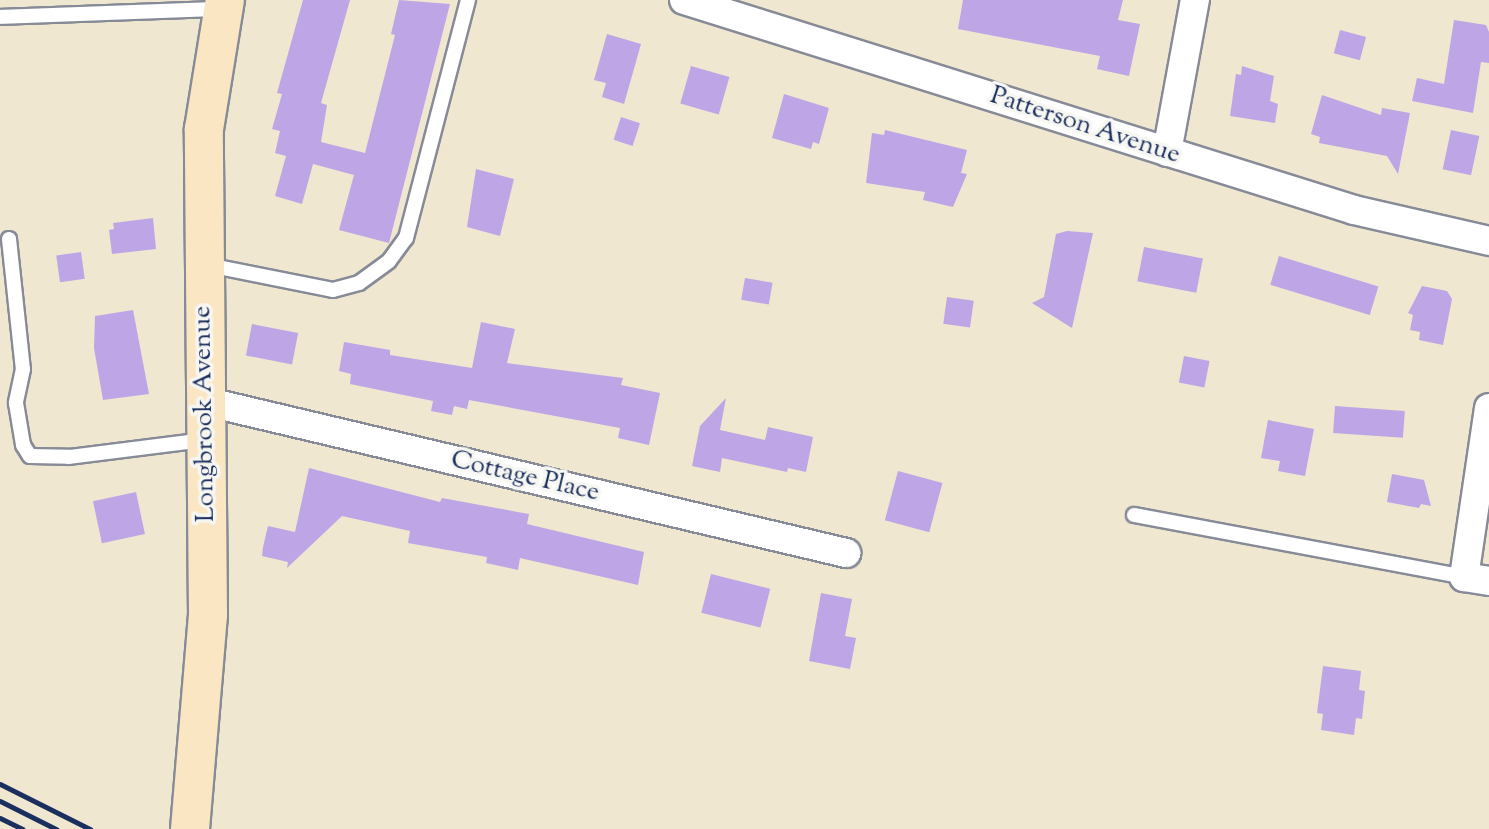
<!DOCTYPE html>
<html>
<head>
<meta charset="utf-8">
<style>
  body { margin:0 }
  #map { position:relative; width:1489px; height:829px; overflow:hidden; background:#f0e7d0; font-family:"Sorts Mill Goudy",serif }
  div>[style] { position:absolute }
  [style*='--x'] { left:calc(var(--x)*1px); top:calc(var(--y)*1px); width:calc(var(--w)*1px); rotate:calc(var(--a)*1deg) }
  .building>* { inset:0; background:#bea5e5; transform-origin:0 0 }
  .roads { filter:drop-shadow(2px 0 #868b97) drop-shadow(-2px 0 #868b97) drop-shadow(0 2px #868b97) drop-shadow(0 -2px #868b97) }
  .lane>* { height:14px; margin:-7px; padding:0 7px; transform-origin:7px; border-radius:7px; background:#fff }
  .street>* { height:28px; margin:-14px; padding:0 14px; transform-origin:14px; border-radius:14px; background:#fff }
  .secondary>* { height:38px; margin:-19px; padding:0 19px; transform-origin:19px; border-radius:19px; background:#fbe6c3 }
  .rail>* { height:5px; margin:-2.5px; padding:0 2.5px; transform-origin:2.5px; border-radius:2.5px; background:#1b2f5e }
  span { translate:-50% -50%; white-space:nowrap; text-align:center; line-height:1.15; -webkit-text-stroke:7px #f6f6f2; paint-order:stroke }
  .street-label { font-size:26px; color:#1b2f5e }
</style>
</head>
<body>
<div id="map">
  <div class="building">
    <div style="clip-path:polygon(303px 0,350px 0,321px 103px,327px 105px,321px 142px,365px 153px,395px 35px,391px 34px,399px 0,450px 4px,389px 243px,339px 230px,354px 175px,313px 164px,302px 204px,275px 196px,286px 156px,275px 153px,280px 131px,272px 129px,282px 94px,277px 93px)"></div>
    <div style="clip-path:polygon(963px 0,1123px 0,1118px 20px,1140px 24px,1129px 76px,1097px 69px,1100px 56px,958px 29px)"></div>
    <div style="clip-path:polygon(1454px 20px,1486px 25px,1489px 32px,1489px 63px,1481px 62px,1473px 113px,1412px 101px,1417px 78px,1444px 84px)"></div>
    <div style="left:1340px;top:30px;width:27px;height:24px;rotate:15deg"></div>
    <div style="clip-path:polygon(607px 34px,641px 44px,624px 104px,602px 97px,606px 83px,594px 80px)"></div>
    <div style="left:691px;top:66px;width:40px;height:39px;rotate:16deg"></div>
    <div style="clip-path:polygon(1242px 66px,1274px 76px,1270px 101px,1278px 104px,1275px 123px,1230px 116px,1236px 74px,1241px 75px)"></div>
    <div style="clip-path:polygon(784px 94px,829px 108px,819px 144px,813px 142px,811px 149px,772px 138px)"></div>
    <div style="clip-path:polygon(1322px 95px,1381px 115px,1382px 108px,1410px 113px,1398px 174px,1387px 156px,1319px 143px,1320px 137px,1311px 134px)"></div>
    <div style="left:621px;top:117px;width:20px;height:24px;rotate:18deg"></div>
    <div style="clip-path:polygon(885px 130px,967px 150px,961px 173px,967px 174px,953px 207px,923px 200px,925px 192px,866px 183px,872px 133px,884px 135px)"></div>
    <div style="left:1451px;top:130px;width:29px;height:40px;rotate:12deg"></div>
    <div style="clip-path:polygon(476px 169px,514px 179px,500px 236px,467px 227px)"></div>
    <div style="clip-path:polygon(153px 218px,156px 249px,112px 254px,109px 230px,114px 229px,113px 223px)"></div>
    <div style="clip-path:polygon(1067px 231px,1093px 233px,1072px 328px,1032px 303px,1044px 297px,1056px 234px)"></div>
    <div style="left:1144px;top:247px;width:60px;height:35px;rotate:11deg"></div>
    <div style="left:81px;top:252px;width:27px;height:25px;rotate:82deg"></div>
    <div style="left:1279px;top:256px;width:104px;height:30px;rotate:17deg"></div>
    <div style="left:745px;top:278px;width:28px;height:22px;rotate:10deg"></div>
    <div style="clip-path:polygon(1422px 286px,1447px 291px,1452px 299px,1443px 345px,1419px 340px,1420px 332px,1410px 330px,1413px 315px,1408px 313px)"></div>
    <div style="left:947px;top:297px;width:27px;height:27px;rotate:8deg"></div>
    <div style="clip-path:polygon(133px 310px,149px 394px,103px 400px,94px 348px,95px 316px)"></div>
    <div style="clip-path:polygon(481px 322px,515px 329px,507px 363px,623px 378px,621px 385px,660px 393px,649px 445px,618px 438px,620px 428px,469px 400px,467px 409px,454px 406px,452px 415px,431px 411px,433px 401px,350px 384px,351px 374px,339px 371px,344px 342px,390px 350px,390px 355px,472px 368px)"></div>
    <div style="left:252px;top:324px;width:47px;height:32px;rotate:11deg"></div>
    <div style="left:1184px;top:356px;width:26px;height:27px;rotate:11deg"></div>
    <div style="clip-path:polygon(726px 398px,720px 430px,765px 440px,768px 427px,813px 437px,806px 472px,788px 468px,787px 472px,722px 458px,720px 472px,692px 466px,700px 426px)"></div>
    <div style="left:1335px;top:406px;width:70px;height:27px;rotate:4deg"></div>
    <div style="clip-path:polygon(1268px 420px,1314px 429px,1305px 476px,1278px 471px,1280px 461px,1261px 458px)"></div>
    <div style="clip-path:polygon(309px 468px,440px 502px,442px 498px,529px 514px,527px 524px,644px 552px,638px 585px,520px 558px,518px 570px,486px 563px,487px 557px,408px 543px,410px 531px,342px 516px,287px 568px,288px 562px,262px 556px,263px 547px,268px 526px,295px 532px)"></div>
    <div style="left:898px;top:471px;width:46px;height:51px;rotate:15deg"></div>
    <div style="clip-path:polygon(1392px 474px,1424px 480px,1431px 506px,1421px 504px,1419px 508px,1387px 502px)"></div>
    <div style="left:136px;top:492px;width:43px;height:44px;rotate:78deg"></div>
    <div style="left:711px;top:574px;width:61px;height:40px;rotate:14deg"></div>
    <div style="clip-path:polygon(821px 593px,852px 599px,845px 636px,856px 638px,850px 669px,809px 661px)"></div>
    <div style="clip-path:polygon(1323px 666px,1361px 671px,1359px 690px,1365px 691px,1362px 719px,1356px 718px,1354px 735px,1321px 730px,1323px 714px,1317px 713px)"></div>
  </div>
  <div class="roads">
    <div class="lane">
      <div style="--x:0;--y:17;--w:222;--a:-2.1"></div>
      <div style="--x:9;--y:239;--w:131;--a:83.9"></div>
      <div style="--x:23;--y:369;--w:35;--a:102"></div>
      <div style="--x:16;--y:403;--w:43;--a:80.5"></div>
      <div style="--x:23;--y:445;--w:13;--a:58"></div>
      <div style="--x:30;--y:456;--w:39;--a:1"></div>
      <div style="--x:69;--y:457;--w:136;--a:-7.2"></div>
      <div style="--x:208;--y:265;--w:127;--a:11.3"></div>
      <div style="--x:333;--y:290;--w:27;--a:-15"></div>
      <div style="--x:359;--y:283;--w:37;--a:-36"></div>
      <div style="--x:389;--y:261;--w:29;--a:-54"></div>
      <div style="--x:406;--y:238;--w:246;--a:-75.4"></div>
      <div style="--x:1134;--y:515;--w:336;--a:10.6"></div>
    </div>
    <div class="street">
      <div style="--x:684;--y:0;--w:702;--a:17.4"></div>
      <div style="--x:1354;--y:210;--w:139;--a:12.9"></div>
      <div style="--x:1167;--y:152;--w:155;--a:-79.6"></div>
      <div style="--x:204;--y:401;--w:660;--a:13.32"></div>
      <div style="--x:1489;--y:408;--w:171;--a:98.4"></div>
      <div style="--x:1464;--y:577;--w:25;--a:9"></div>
    </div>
    <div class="secondary">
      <div style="--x:190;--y:829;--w:215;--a:-85.2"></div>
      <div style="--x:208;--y:615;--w:486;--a:-90.5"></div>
      <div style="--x:204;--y:129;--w:131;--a:-80.8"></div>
    </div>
  </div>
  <div class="rail">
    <div style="--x:0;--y:784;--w:101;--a:26.6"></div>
    <div style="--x:0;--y:801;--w:63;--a:26.6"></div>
    <div style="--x:0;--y:818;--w:25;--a:26"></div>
  </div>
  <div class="street-label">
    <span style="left:1085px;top:126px;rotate:18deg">Patterson Avenue</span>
    <span style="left:205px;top:414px;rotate:-91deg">Longbrook Avenue</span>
    <span style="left:525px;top:477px;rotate:13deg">Cottage Place</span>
  </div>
</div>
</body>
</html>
